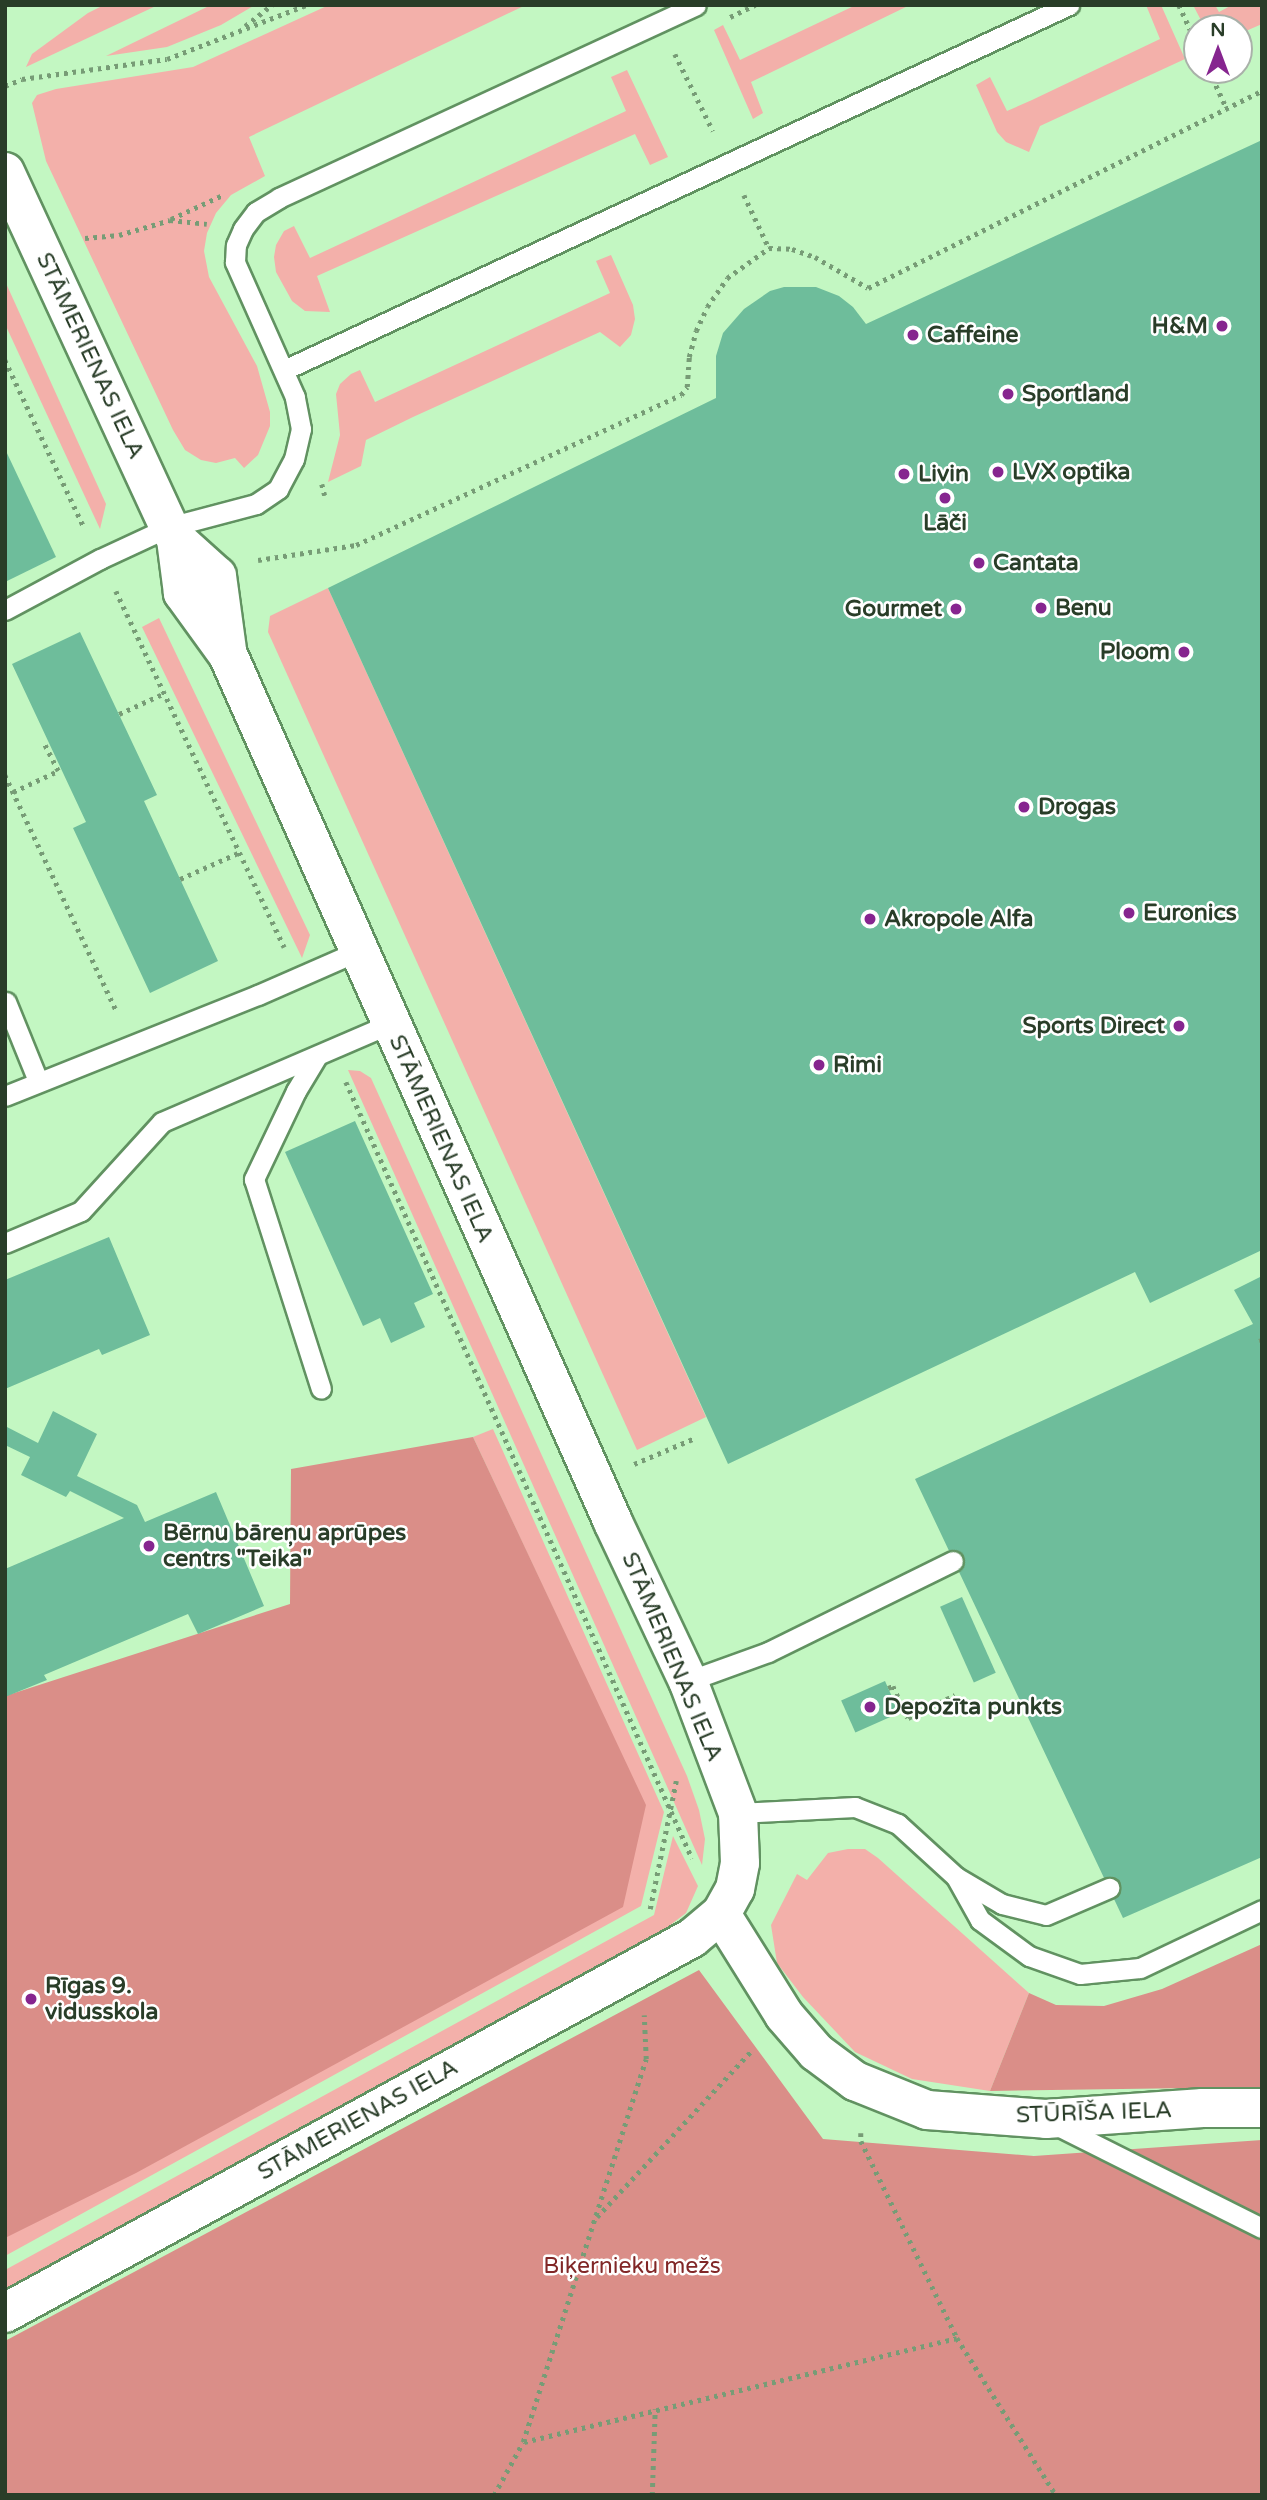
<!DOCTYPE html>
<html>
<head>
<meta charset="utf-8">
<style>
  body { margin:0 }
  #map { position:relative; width:1267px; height:2500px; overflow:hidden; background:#c3f7c2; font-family:"Varela Round",sans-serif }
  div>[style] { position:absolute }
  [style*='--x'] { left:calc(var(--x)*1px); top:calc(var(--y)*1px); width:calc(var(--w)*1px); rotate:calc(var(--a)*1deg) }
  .green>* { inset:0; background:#f3b0aa }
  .forest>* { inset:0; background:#da8e88 }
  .building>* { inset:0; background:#6ebd9b; transform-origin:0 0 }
  .path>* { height:4.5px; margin-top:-2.25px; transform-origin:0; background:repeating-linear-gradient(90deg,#779c76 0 3.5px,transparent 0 8.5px) }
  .roads { filter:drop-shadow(2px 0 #619261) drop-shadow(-2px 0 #619261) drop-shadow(0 2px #619261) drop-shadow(0 -2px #619261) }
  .service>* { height:19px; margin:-9.5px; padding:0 9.5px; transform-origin:9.5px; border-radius:9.5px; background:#fff }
  .minor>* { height:38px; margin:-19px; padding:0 19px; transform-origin:19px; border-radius:19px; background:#fff }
  .dots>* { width:19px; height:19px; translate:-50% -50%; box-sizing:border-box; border:4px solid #fff; border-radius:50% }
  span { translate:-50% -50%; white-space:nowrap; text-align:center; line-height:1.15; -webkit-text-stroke:5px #fff; paint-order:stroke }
  .poi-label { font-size:23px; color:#293d28; font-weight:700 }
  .right { translate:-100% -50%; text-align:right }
  .left { translate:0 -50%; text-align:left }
  .street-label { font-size:23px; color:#293d28 }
  .park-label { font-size:23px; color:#812727 }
  .frame { position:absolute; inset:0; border:7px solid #293d28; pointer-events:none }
  .north { position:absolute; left:1183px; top:14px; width:70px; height:70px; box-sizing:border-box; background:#fff; border:2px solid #a9b1a9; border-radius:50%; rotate:0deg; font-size:19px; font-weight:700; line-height:28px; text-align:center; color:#293d28 }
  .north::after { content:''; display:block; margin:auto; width:24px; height:32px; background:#86258f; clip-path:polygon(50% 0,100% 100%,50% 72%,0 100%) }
</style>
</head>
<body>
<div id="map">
  <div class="green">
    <div style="clip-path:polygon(104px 5px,158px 5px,26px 67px,32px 54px,88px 13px)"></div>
    <div style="clip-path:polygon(211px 5px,255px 5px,221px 25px,167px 47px,106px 56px)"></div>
    <div style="clip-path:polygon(329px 5px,526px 5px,249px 137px,265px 176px,231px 195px,216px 213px,207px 233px,204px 251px,209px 277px,257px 366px,270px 412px,270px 426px,258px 455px,244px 468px,235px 458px,216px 463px,201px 460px,185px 450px,173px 430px,46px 161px,32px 103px,37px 95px,56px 89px,193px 67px)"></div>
    <div style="clip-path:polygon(856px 5px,910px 5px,751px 82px,763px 113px,753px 119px,714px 30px,723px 25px,740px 60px)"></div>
    <div style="clip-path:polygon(1146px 5px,1161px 5px,1185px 59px,1040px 126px,1029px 152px,1006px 142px,997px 132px,976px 85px,990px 77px,1007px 111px,1032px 100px,1160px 39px)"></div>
    <div style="clip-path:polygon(1193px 5px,1215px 5px,1219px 12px,1232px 5px,1262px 5px,1262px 24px,1239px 34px,1239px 28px,1205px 28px)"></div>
    <div style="clip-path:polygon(627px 70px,668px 157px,650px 165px,635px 134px,317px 276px,330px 312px,305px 311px,292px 301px,276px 272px,274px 257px,276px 245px,284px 231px,294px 226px,310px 258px,626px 111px,611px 77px)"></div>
    <div style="clip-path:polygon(611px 255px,633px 305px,635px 319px,631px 335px,620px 347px,600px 332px,413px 417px,366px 440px,361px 466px,328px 482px,340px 435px,336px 394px,340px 384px,351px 374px,360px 370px,375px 402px,610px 293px,596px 261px)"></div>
    <div style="clip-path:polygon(5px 281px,106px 504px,100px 529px,5px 324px)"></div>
    <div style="clip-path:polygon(328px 588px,706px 1417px,637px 1450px,268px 632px,270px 616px)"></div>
    <div style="clip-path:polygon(159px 618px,310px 935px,302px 958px,142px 627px)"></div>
    <div style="clip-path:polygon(348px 1070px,360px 1071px,371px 1078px,687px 1776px,699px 1810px,705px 1839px,702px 1865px)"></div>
    <div style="clip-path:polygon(493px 1429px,664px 1812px,641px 1906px,5px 2256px,5px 2161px,645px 1805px,473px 1437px)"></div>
    <div style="clip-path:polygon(673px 1836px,698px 1886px,686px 1913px,652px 1939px,5px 2289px,5px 2270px,654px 1915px)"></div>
    <div style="clip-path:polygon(848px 1849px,865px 1849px,878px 1858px,1029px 1993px,990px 2091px,912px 2079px,855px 2052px,803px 1997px,777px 1963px,771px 1925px,797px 1874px,807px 1880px,828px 1853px)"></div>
  </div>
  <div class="forest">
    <div style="clip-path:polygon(473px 1437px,646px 1805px,623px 1907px,136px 2173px,5px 2238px,5px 1696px,290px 1604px,291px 1469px)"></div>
    <div style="clip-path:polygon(1262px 1944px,1262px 2087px,990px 2091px,1029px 1993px,1056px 2005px,1104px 2006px,1162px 1989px)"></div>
    <div style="clip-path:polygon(699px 1970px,823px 2139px,1034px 2156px,1262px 2140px,1262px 2495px,5px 2495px,5px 2341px)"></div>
  </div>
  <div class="building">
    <div style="clip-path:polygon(1262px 140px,1262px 1250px,1150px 1303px,1135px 1272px,728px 1464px,328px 588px,716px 398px,716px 356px,723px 333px,744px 309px,770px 291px,784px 287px,816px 287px,839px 296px,853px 307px,866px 324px)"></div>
    <div style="clip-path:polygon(5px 449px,56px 557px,5px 582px)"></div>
    <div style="clip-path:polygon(80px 632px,157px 795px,144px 801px,218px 961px,150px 993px,73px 828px,86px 822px,12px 664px)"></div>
    <div style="clip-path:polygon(355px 1121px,433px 1294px,414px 1303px,425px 1327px,391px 1343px,380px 1318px,363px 1326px,285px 1152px)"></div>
    <div style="clip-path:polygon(109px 1237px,150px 1335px,102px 1355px,99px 1349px,5px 1389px,5px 1280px)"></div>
    <div style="clip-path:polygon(1262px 1276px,1262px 1857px,1123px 1918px,915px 1479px,1253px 1324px,1234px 1290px)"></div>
    <div style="clip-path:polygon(53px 1411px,97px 1434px,77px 1476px,137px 1505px,145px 1522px,216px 1492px,264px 1606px,198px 1634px,188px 1614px,44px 1675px,47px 1680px,5px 1697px,5px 1569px,124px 1518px,70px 1491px,66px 1497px,21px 1475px,30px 1457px,5px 1445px,5px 1426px,38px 1443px)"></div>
    <div style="left:962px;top:1597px;width:83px;height:24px;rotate:66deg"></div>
    <div style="left:885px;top:1681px;width:35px;height:48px;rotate:66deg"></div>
  </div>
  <div class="path">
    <div style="--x:1179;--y:5;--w:43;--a:65.2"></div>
    <div style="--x:730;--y:17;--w:28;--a:-26"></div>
    <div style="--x:245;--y:26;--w:34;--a:-38"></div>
    <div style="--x:675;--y:54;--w:86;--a:63.7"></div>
    <div style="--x:1209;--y:70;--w:43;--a:65.2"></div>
    <div style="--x:5;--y:86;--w:18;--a:-22"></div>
    <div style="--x:22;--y:79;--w:146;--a:-7.9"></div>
    <div style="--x:167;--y:59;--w:149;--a:-21.2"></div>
    <div style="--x:744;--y:195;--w:59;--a:64.7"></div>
    <div style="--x:171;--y:219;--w:57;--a:-24.8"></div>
    <div style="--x:85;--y:238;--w:34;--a:-5"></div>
    <div style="--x:119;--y:235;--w:53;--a:-16.4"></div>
    <div style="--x:170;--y:220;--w:37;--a:6"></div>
    <div style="--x:5;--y:360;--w:185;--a:64.7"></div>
    <div style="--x:322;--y:484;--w:12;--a:76"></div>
    <div style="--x:258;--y:560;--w:99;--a:-8.7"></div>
    <div style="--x:356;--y:545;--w:358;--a:-24.8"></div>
    <div style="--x:681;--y:395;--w:10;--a:-53"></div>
    <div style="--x:687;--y:387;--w:30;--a:-86"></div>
    <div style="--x:689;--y:357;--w:27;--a:-75"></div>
    <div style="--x:696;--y:331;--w:26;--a:-65"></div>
    <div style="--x:707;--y:307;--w:35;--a:-55"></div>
    <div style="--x:727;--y:278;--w:52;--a:-35.5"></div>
    <div style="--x:769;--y:248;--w:23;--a:2"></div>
    <div style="--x:792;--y:249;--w:24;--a:19"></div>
    <div style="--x:815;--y:257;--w:61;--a:30.3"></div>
    <div style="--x:868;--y:288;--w:441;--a:-26.6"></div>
    <div style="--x:116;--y:591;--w:394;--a:64.7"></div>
    <div style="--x:119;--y:714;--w:51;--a:-24.5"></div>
    <div style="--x:5;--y:775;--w:262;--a:64.7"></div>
    <div style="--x:13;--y:792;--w:50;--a:-25"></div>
    <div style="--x:58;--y:771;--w:30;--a:-117"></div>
    <div style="--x:180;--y:879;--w:66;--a:-24.2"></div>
    <div style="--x:346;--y:1082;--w:850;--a:65.97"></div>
    <div style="--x:1259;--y:1341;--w:3;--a:-18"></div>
    <div style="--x:634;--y:1464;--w:66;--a:-23.1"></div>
    <div style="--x:888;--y:1688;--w:5;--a:-22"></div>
    <div style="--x:893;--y:1686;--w:35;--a:65"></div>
    <div style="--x:908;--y:1718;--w:52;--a:-26.1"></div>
    <div style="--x:650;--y:1909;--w:131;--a:-78.5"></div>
    <div style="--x:861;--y:2133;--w:8;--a:90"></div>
    <div style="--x:861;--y:2141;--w:219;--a:64"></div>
    <div style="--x:957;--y:2338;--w:186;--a:57.8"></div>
    <div style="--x:597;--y:2217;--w:229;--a:-47.1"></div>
    <div style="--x:524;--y:2442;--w:445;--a:-13.5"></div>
    <div style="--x:494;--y:2495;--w:60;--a:-61.3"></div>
    <div style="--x:523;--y:2442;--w:402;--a:-72.2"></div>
    <div style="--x:646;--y:2059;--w:44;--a:-92.6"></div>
    <div style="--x:652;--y:2495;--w:86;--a:-88"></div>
  </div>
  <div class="roads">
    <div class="service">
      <div style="--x:284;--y:370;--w:866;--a:-24.94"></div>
      <div style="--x:5;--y:610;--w:108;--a:-28.2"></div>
      <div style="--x:100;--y:559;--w:76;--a:-24.9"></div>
      <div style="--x:169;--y:527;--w:90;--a:-14.8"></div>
      <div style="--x:256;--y:504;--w:27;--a:-34"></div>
      <div style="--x:278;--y:489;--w:34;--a:-62"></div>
      <div style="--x:294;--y:459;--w:31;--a:-77"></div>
      <div style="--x:301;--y:429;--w:33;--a:-101"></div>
      <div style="--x:295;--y:397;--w:148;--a:-114"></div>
      <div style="--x:235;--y:262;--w:17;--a:-87"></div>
      <div style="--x:236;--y:245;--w:17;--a:-66"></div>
      <div style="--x:243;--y:229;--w:21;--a:-53"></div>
      <div style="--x:256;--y:212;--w:27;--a:-31"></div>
      <div style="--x:279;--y:198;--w:459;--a:-24.8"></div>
      <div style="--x:6;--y:1002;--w:85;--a:67.9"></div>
      <div style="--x:317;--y:1056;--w:41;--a:121"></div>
      <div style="--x:296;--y:1091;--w:98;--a:115.5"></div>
      <div style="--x:254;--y:1179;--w:220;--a:72.3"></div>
      <div style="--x:5;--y:1096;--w:272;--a:-21.8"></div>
      <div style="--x:258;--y:995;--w:109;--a:-23.7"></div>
      <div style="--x:5;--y:1243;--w:82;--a:-22.8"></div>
      <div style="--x:81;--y:1211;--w:120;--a:-47.7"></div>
      <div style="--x:162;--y:1122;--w:248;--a:-23.3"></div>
      <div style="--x:688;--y:1681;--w:85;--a:-19.9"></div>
      <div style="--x:768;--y:1652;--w:206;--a:-26.2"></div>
      <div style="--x:738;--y:1813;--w:117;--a:-2.9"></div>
      <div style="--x:855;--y:1807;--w:46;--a:21.6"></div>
      <div style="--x:898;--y:1824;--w:79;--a:42.4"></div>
      <div style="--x:956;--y:1877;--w:53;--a:30.4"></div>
      <div style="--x:1002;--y:1904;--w:45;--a:14"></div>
      <div style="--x:1046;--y:1915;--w:69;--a:-23.2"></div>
      <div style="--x:956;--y:1877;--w:49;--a:60.8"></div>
      <div style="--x:980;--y:1920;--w:61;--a:36.3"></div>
      <div style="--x:1029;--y:1956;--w:54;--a:19.4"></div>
      <div style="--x:1080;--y:1974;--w:60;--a:-5.7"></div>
      <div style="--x:1140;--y:1968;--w:135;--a:-25.4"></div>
      <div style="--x:1056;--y:2125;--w:230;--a:26.6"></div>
    </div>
    <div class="minor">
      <div style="--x:5;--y:172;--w:391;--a:65.2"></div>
      <div style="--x:169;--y:527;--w:14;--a:60"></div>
      <div style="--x:176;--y:539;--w:55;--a:42.1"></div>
      <div style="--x:217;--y:576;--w:75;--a:82.3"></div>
      <div style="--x:721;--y:1914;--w:119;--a:58"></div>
      <div style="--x:784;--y:2015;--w:49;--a:49.1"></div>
      <div style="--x:816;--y:2052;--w:49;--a:36.6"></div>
      <div style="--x:855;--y:2081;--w:78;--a:21.9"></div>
      <div style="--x:927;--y:2110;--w:119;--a:4.3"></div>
      <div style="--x:1046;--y:2119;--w:157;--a:-4"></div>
      <div style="--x:1203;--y:2108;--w:59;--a:0"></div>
      <div style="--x:5;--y:2313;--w:783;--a:-28.63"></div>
      <div style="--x:692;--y:1938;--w:38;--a:-40"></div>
      <div style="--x:721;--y:1914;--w:29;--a:-61"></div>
      <div style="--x:735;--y:1889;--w:26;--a:-79"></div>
      <div style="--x:740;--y:1863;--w:50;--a:-92.3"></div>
      <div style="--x:738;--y:1813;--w:141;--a:-110.7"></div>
      <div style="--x:688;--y:1681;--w:176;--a:-115.3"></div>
      <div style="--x:613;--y:1522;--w:949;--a:-113.94"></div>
      <div style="--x:228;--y:655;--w:77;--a:-126"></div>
      <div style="--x:183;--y:593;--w:54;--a:-97.4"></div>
    </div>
  </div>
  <div class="dots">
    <div style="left:1222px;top:326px;background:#86258f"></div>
    <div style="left:913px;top:335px;background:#86258f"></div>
    <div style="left:1008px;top:394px;background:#86258f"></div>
    <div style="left:998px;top:472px;background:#86258f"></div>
    <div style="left:904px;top:474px;background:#86258f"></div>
    <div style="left:945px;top:498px;background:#86258f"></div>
    <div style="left:979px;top:563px;background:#86258f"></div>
    <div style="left:1041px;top:608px;background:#86258f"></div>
    <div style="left:956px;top:609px;background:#86258f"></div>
    <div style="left:1184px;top:652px;background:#86258f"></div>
    <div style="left:1024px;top:807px;background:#86258f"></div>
    <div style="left:1129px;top:913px;background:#86258f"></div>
    <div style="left:870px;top:919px;background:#86258f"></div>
    <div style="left:1179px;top:1026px;background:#86258f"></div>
    <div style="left:819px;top:1065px;background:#86258f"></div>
    <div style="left:149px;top:1546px;background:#86258f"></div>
    <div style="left:870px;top:1707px;background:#86258f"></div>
    <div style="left:31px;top:1999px;background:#86258f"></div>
  </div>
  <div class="poi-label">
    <span class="right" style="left:1208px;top:326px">H&amp;M</span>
    <span class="left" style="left:927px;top:335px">Caffeine</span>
    <span class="left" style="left:1022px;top:394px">Sportland</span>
    <span class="left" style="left:1012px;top:472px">LVX optika</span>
    <span class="left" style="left:918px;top:474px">Livin</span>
    <span style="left:945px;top:523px">Lāči</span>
    <span class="left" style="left:993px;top:563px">Cantata</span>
    <span class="left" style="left:1055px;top:608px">Benu</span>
    <span class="right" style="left:942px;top:609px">Gourmet</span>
    <span class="right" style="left:1170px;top:652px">Ploom</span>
    <span class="left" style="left:1038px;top:807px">Drogas</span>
    <span class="left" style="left:1143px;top:913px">Euronics</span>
    <span class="left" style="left:884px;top:919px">Akropole Alfa</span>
    <span class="right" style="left:1165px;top:1026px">Sports Direct</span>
    <span class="left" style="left:833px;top:1065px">Rimi</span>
    <span class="left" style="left:163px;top:1546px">Bērnu bāreņu aprūpes<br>centrs "Teika"</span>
    <span class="left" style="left:884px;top:1707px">Depozīta punkts</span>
    <span class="left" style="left:45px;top:1999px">Rīgas 9.<br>vidusskola</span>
  </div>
  <div class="street-label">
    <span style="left:90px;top:356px;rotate:65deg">STĀMERIENAS IELA</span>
    <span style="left:441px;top:1139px;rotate:66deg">STĀMERIENAS IELA</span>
    <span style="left:672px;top:1657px;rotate:67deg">STĀMERIENAS IELA</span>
    <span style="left:1094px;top:2113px;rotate:-2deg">STŪRĪŠA IELA</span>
    <span style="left:358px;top:2120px;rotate:-29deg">STĀMERIENAS IELA</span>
  </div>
  <div class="park-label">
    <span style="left:632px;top:2266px">Biķernieku mežs</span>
  </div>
  <div class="frame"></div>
  <div class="north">N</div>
</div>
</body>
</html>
